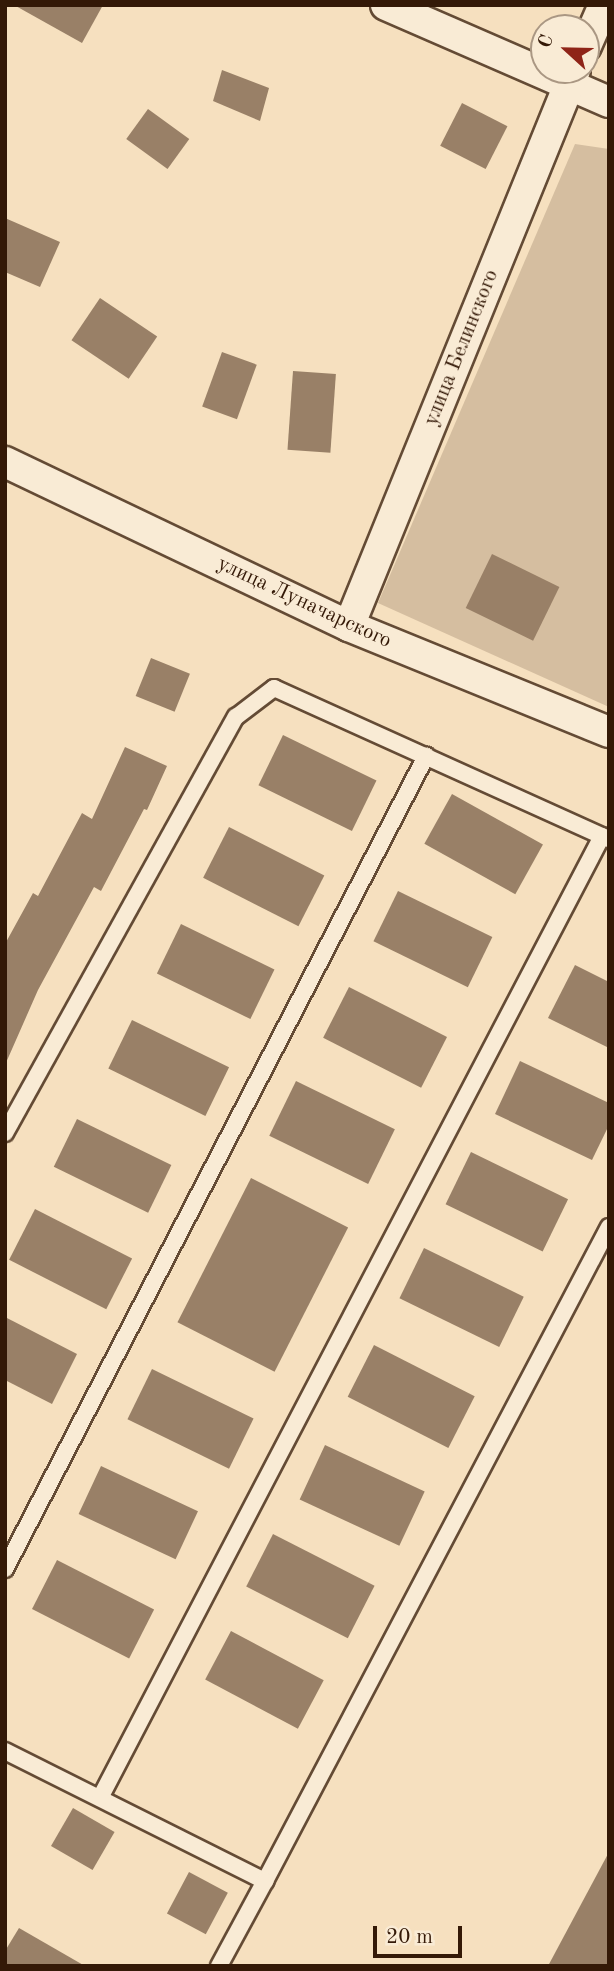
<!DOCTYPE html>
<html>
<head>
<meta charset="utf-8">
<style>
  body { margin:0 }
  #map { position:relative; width:614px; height:1971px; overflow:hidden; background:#f6e0bf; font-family:"Old Standard TT",serif }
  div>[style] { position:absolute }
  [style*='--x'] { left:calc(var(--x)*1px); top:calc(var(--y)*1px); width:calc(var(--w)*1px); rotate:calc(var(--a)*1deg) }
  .green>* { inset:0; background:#d5bea0 }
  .building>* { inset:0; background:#998067; transform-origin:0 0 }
  .roads { filter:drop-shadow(2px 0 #644b35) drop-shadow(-2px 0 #644b35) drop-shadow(0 2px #644b35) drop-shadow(0 -2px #644b35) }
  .lane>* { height:16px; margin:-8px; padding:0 8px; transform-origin:8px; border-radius:8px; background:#f9ebd5 }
  .street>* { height:30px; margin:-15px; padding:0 15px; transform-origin:15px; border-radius:15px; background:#f9ebd5 }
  span { translate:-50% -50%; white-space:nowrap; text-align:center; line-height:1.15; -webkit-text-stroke:5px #f9ebd5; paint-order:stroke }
  .street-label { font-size:21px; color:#341907 }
  .frame { position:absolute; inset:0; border:7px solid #341907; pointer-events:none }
  .north { position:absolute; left:530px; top:14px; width:70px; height:70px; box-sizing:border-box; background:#f9ebd5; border:2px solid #aa9783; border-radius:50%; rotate:292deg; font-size:19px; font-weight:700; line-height:28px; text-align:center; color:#341907 }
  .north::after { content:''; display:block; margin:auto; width:24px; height:32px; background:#8f2418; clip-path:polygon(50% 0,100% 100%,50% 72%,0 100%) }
  .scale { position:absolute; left:373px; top:1926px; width:89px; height:32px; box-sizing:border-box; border:4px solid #341907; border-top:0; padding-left:9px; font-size:21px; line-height:24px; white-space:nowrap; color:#341907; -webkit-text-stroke:5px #f9ebd5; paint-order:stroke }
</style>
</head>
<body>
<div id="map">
  <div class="green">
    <div style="clip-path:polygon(575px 144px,609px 149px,609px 707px,378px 603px)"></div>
  </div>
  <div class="building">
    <div style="clip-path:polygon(14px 5px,103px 5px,82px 43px)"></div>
    <div style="clip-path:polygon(222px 70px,269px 88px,260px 121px,213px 101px)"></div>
    <div style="left:462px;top:103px;width:51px;height:48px;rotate:27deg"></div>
    <div style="left:148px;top:109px;width:51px;height:37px;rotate:36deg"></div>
    <div style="clip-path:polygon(5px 218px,60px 242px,40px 287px,5px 272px)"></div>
    <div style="left:100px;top:298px;width:69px;height:51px;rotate:34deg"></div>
    <div style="left:222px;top:352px;width:37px;height:58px;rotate:20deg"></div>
    <div style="left:293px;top:371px;width:43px;height:79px;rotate:4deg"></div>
    <div style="left:492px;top:554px;width:75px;height:60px;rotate:26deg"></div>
    <div style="left:151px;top:658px;width:42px;height:41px;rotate:22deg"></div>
    <div style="left:283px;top:735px;width:104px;height:56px;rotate:26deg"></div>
    <div style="clip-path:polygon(125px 747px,167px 766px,147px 810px,144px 809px,101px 891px,94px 887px,38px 990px,5px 1065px,5px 944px,33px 893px,38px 896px,82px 813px,92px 819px)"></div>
    <div style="left:452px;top:794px;width:104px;height:57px;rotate:29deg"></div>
    <div style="left:229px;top:827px;width:107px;height:57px;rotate:27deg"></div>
    <div style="left:398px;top:891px;width:105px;height:56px;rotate:26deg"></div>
    <div style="left:181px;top:924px;width:104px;height:55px;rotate:26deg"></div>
    <div style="clip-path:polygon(575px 965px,609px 982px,609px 1048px,548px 1018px)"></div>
    <div style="left:349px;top:987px;width:110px;height:57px;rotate:27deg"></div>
    <div style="left:132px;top:1020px;width:108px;height:54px;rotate:26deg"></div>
    <div style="clip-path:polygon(520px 1061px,609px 1103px,609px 1125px,592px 1160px,495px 1114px)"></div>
    <div style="left:296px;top:1081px;width:110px;height:61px;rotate:26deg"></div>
    <div style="left:77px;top:1119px;width:105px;height:53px;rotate:26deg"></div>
    <div style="left:471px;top:1152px;width:108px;height:58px;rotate:26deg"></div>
    <div style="left:251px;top:1178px;width:109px;height:162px;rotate:27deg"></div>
    <div style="left:35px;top:1209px;width:109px;height:57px;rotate:27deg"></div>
    <div style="left:424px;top:1248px;width:111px;height:56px;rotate:26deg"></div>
    <div style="clip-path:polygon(5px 1317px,77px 1354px,52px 1404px,5px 1380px)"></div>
    <div style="left:374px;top:1345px;width:113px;height:58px;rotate:27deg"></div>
    <div style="left:152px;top:1369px;width:113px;height:56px;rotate:26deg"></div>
    <div style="left:325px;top:1445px;width:110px;height:60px;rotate:25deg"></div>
    <div style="left:101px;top:1466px;width:107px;height:53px;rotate:25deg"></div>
    <div style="left:273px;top:1534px;width:114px;height:59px;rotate:27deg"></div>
    <div style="left:57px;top:1560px;width:109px;height:55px;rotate:27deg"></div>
    <div style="left:231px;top:1631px;width:105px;height:55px;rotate:28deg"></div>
    <div style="left:73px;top:1808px;width:48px;height:44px;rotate:30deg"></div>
    <div style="clip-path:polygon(609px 1852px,609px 1966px,548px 1966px)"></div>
    <div style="left:189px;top:1872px;width:44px;height:47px;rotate:28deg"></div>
    <div style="clip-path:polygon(19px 1928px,85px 1966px,5px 1966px,5px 1951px)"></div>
  </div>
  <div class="roads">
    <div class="lane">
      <div style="--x:5;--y:1133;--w:476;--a:-61"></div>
      <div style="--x:236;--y:717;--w:48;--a:-37.3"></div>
      <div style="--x:274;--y:688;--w:367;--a:24.3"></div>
      <div style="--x:5;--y:1569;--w:916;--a:-62.62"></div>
      <div style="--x:5;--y:1751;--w:291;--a:26.6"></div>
      <div style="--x:265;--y:1881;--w:739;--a:-62.26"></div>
      <div style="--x:100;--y:1798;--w:1085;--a:-62.44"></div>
      <div style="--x:219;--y:1966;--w:97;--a:-61.6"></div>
    </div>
    <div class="street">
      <div style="--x:386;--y:5;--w:243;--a:23.5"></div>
      <div style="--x:586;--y:46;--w:45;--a:-66.3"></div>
      <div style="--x:5;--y:462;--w:381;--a:25.5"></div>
      <div style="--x:349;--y:626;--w:281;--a:22.2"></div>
      <div style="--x:349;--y:626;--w:600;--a:-67.88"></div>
    </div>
  </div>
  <div class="street-label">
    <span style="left:462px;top:348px;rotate:-68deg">улица Белинского</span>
    <span style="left:304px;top:603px;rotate:25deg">улица Луначарского</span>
  </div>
  <div class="frame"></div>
  <div class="north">С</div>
  <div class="scale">20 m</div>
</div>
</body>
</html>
